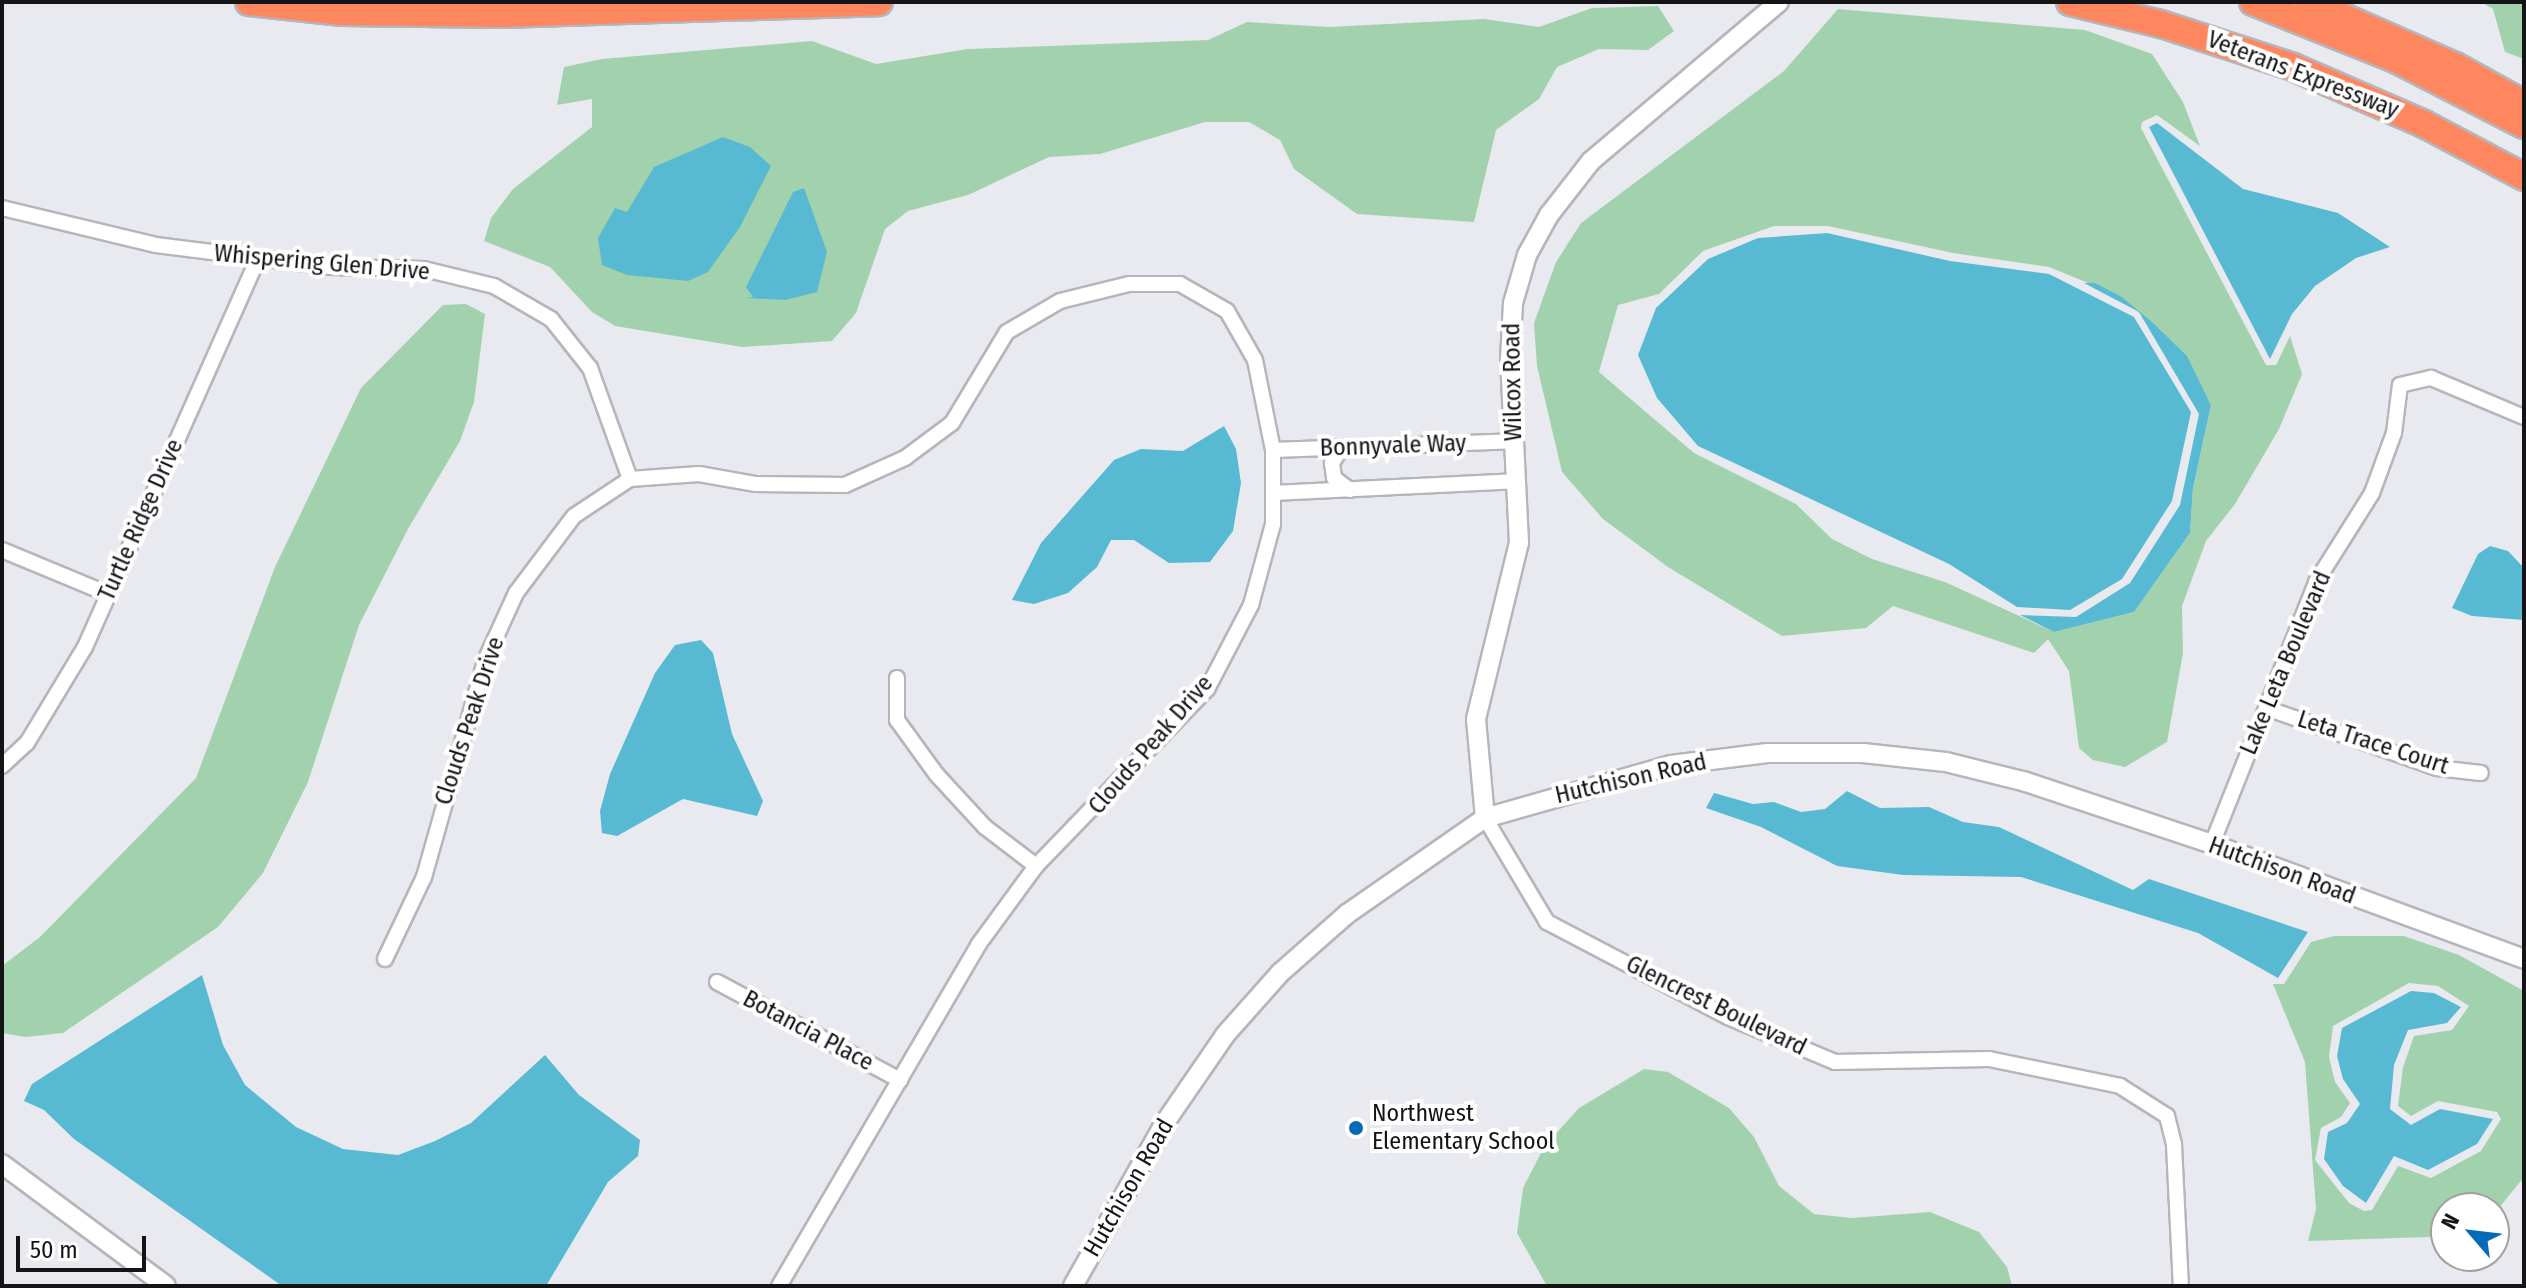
<!DOCTYPE html>
<html>
<head>
<meta charset="utf-8">
<style>
  body { margin:0 }
  #map { position:relative; width:2526px; height:1288px; overflow:hidden; background:#e9eaf0; font-family:"Fira Sans Condensed",sans-serif }
  div>[style] { position:absolute }
  [style*='--x'] { left:calc(var(--x)*1px); top:calc(var(--y)*1px); width:calc(var(--w)*1px); rotate:calc(var(--a)*1deg) }
  .green>* { inset:0; background:#a2d2ad }
  .water>* { inset:0; background:#58bad2 }
  .roads { filter:drop-shadow(2px 0 #b5b6bc) drop-shadow(-2px 0 #b5b6bc) drop-shadow(0 2px #b5b6bc) drop-shadow(0 -2px #b5b6bc) }
  .minor>* { height:14px; margin:-7px; padding:0 7px; transform-origin:7px; border-radius:7px; background:#fff }
  .tertiary>* { height:18px; margin:-9px; padding:0 9px; transform-origin:9px; border-radius:9px; background:#fff }
  .motorway>* { height:26px; margin:-13px; padding:0 13px; transform-origin:13px; border-radius:13px; background:#ff875f }
  .dots>* { width:22px; height:22px; translate:-50% -50%; box-sizing:border-box; border:4px solid #fff; border-radius:50% }
  span { translate:-50% -50%; white-space:nowrap; text-align:center; line-height:1.15; -webkit-text-stroke:8px #fff; paint-order:stroke }
  .street-label { font-size:24px; color:#141416 }
  .poi-label { font-size:24px; color:#141416 }
  .left { translate:0 -50%; text-align:left }
  .frame { position:absolute; inset:0; border:4px solid #141416; pointer-events:none }
  .north { position:absolute; left:2430px; top:1192px; width:80px; height:80px; box-sizing:border-box; background:#fff; border:2px solid #a1a1a2; border-radius:50%; rotate:298deg; font-size:22px; font-weight:700; line-height:32px; text-align:center; color:#141416 }
  .north::after { content:''; display:block; margin:auto; width:28px; height:36px; background:#066bb7; clip-path:polygon(50% 0,100% 100%,50% 72%,0 100%) }
  .scale { position:absolute; left:16px; top:1236px; width:130px; height:36px; box-sizing:border-box; border:4px solid #141416; border-top:0; padding-left:10px; font-size:24px; line-height:28px; white-space:nowrap; color:#141416; -webkit-text-stroke:6px #fff; paint-order:stroke }
</style>
</head>
<body>
<div id="map">
  <div class="green">
    <div style="clip-path:polygon(2481px 2px,2524px 2px,2524px 59px,2505px 52px,2493px 9px)"></div>
    <div style="clip-path:polygon(1658px 6px,1674px 31px,1648px 50px,1599px 49px,1557px 67px,1539px 99px,1496px 130px,1474px 222px,1357px 214px,1294px 169px,1280px 140px,1249px 122px,1205px 122px,1100px 154px,1049px 157px,968px 195px,908px 211px,885px 229px,856px 313px,832px 341px,742px 347px,615px 326px,592px 312px,550px 267px,484px 241px,491px 218px,513px 189px,592px 127px,592px 99px,557px 105px,564px 67px,602px 59px,812px 41px,876px 64px,968px 49px,1208px 40px,1247px 22px,1329px 27px,1484px 19px,1539px 27px,1592px 8px)"></div>
    <div style="clip-path:polygon(evenodd,1838px 9px,2085px 30px,2152px 54px,2183px 102px,2200px 146px,2157px 115px,2142px 122px,2141px 128px,2266px 365px,2276px 365px,2290px 336px,2302px 374px,2279px 429px,2235px 504px,2206px 541px,2182px 606px,2183px 653px,2167px 742px,2125px 767px,2093px 760px,2079px 748px,2069px 671px,2048px 639px,2034px 653px,1893px 606px,1866px 628px,1782px 636px,1668px 567px,1603px 519px,1562px 472px,1537px 366px,1534px 323px,1556px 262px,1581px 223px,1784px 71px,1838px 9px,1774px 226px,1828px 226px,1953px 253px,2049px 267px,2122px 297px,2186px 356px,2211px 405px,2193px 488px,2190px 533px,2134px 612px,2054px 632px,1945px 582px,1872px 559px,1832px 539px,1796px 504px,1694px 453px,1599px 372px,1618px 305px,1659px 294px,1703px 251px,1774px 226px)"></div>
    <div style="clip-path:polygon(466px 304px,485px 314px,474px 402px,460px 441px,408px 529px,359px 625px,308px 782px,263px 873px,218px 927px,63px 1033px,25px 1037px,2px 1033px,2px 966px,40px 937px,196px 778px,275px 567px,361px 388px,443px 305px)"></div>
    <div style="clip-path:polygon(evenodd,2334px 936px,2404px 936px,2459px 955px,2524px 991px,2524px 1177px,2494px 1214px,2494px 1208px,2446px 1208px,2446px 1234px,2428px 1237px,2308px 1241px,2316px 1209px,2305px 1062px,2273px 984px,2284px 984px,2311px 942px,2334px 936px,2409px 983px,2438px 986px,2469px 1006px,2452px 1030px,2414px 1036px,2403px 1067px,2398px 1106px,2411px 1116px,2438px 1101px,2497px 1112px,2501px 1119px,2481px 1151px,2431px 1178px,2398px 1166px,2372px 1210px,2364px 1211px,2349px 1203px,2315px 1160px,2321px 1128px,2341px 1117px,2350px 1103px,2335px 1082px,2329px 1057px,2333px 1026px,2409px 983px)"></div>
    <div style="clip-path:polygon(1644px 1069px,1668px 1072px,1729px 1108px,1754px 1137px,1779px 1186px,1814px 1214px,1852px 1218px,1930px 1212px,1979px 1232px,2007px 1267px,2012px 1286px,1547px 1286px,1517px 1233px,1523px 1188px,1544px 1147px,1579px 1108px)"></div>
  </div>
  <div class="water">
    <div style="clip-path:polygon(2157px 123px,2243px 189px,2338px 213px,2390px 247px,2356px 258px,2315px 286px,2292px 314px,2270px 359px,2149px 127px)"></div>
    <div style="clip-path:polygon(723px 137px,750px 147px,771px 166px,740px 227px,708px 272px,688px 281px,627px 275px,602px 265px,598px 238px,615px 208px,627px 212px,654px 167px)"></div>
    <div style="clip-path:polygon(804px 188px,827px 252px,817px 292px,785px 300px,746px 298px,753px 297px,746px 287px,793px 192px)"></div>
    <div style="clip-path:polygon(1827px 233px,1950px 261px,2049px 274px,2134px 317px,2191px 412px,2172px 501px,2122px 579px,2070px 610px,2017px 607px,1949px 564px,1698px 446px,1657px 398px,1638px 355px,1656px 308px,1708px 259px,1758px 238px)"></div>
    <div style="clip-path:polygon(2084px 283px,2095px 283px,2122px 297px,2153px 323px,2187px 356px,2211px 405px,2193px 488px,2190px 533px,2134px 612px,2054px 632px,2020px 615px,2076px 617px,2130px 583px,2180px 505px,2199px 414px,2139px 312px)"></div>
    <div style="clip-path:polygon(1224px 426px,1236px 449px,1241px 483px,1233px 531px,1210px 562px,1169px 563px,1134px 540px,1111px 540px,1097px 567px,1068px 593px,1034px 604px,1012px 600px,1041px 543px,1114px 460px,1141px 449px,1183px 451px)"></div>
    <div style="clip-path:polygon(2490px 546px,2508px 551px,2524px 568px,2524px 620px,2472px 616px,2452px 608px,2478px 554px)"></div>
    <div style="clip-path:polygon(701px 640px,713px 653px,732px 734px,763px 801px,757px 816px,683px 799px,617px 836px,602px 833px,600px 811px,610px 774px,655px 673px,675px 645px)"></div>
    <div style="clip-path:polygon(1847px 791px,1880px 808px,1929px 807px,1963px 822px,1999px 827px,2133px 890px,2149px 879px,2308px 932px,2278px 978px,2198px 933px,2021px 877px,1903px 875px,1837px 866px,1761px 827px,1706px 808px,1714px 793px,1753px 804px,1774px 802px,1801px 812px,1825px 809px)"></div>
    <div style="clip-path:polygon(202px 975px,223px 1045px,245px 1085px,296px 1127px,343px 1149px,398px 1155px,435px 1141px,471px 1123px,545px 1055px,579px 1095px,640px 1140px,638px 1156px,608px 1182px,546px 1286px,282px 1286px,74px 1139px,44px 1110px,24px 1101px,32px 1084px)"></div>
    <div style="clip-path:polygon(2411px 991px,2434px 993px,2461px 1007px,2447px 1023px,2408px 1030px,2394px 1065px,2390px 1109px,2411px 1125px,2440px 1109px,2493px 1119px,2477px 1144px,2428px 1170px,2394px 1156px,2366px 1203px,2343px 1186px,2324px 1159px,2328px 1132px,2347px 1123px,2360px 1104px,2343px 1079px,2337px 1056px,2342px 1028px)"></div>
  </div>
  <div class="roads">
    <div class="minor">
      <div style="--x:2;--y:208;--w:158;--a:13.5"></div>
      <div style="--x:156;--y:245;--w:176;--a:7.2"></div>
      <div style="--x:331;--y:267;--w:93;--a:1.2"></div>
      <div style="--x:424;--y:269;--w:72;--a:13.7"></div>
      <div style="--x:494;--y:286;--w:66;--a:30.1"></div>
      <div style="--x:551;--y:319;--w:63;--a:51.5"></div>
      <div style="--x:590;--y:368;--w:118;--a:70.2"></div>
      <div style="--x:1341;--y:449;--w:17;--a:123"></div>
      <div style="--x:1332;--y:463;--w:15;--a:82"></div>
      <div style="--x:1334;--y:478;--w:20;--a:37"></div>
      <div style="--x:1273;--y:450;--w:240;--a:-2.1"></div>
      <div style="--x:1273;--y:493;--w:242;--a:-2.8"></div>
      <div style="--x:2;--y:550;--w:115;--a:22.5"></div>
      <div style="--x:897;--y:678;--w:42;--a:90"></div>
      <div style="--x:897;--y:720;--w:68;--a:54"></div>
      <div style="--x:937;--y:775;--w:71;--a:47.3"></div>
      <div style="--x:985;--y:827;--w:64;--a:37.4"></div>
      <div style="--x:2266;--y:708;--w:181;--a:19.3"></div>
      <div style="--x:2437;--y:768;--w:44;--a:6.5"></div>
      <div style="--x:2;--y:766;--w:34;--a:-43"></div>
      <div style="--x:27;--y:743;--w:112;--a:-58.9"></div>
      <div style="--x:85;--y:647;--w:424;--a:-66"></div>
      <div style="--x:1485;--y:818;--w:121;--a:59.2"></div>
      <div style="--x:1547;--y:922;--w:204;--a:27.7"></div>
      <div style="--x:1728;--y:1017;--w:116;--a:22.8"></div>
      <div style="--x:1835;--y:1062;--w:154;--a:-1.1"></div>
      <div style="--x:1989;--y:1059;--w:134;--a:11.6"></div>
      <div style="--x:2120;--y:1086;--w:56;--a:32.6"></div>
      <div style="--x:2167;--y:1116;--w:30;--a:76"></div>
      <div style="--x:2174;--y:1145;--w:141;--a:87.2"></div>
      <div style="--x:2212;--y:844;--w:282;--a:-68.3"></div>
      <div style="--x:2316;--y:582;--w:105;--a:-57.8"></div>
      <div style="--x:2372;--y:493;--w:64;--a:-69.9"></div>
      <div style="--x:2394;--y:433;--w:48;--a:-82.9"></div>
      <div style="--x:2400;--y:385;--w:32;--a:-13"></div>
      <div style="--x:2431;--y:378;--w:101;--a:22.8"></div>
      <div style="--x:385;--y:959;--w:91;--a:-64.6"></div>
      <div style="--x:424;--y:877;--w:224;--a:-74.2"></div>
      <div style="--x:485;--y:661;--w:75;--a:-65.5"></div>
      <div style="--x:516;--y:593;--w:96;--a:-53"></div>
      <div style="--x:574;--y:516;--w:67;--a:-33.5"></div>
      <div style="--x:630;--y:479;--w:69;--a:-4.1"></div>
      <div style="--x:699;--y:474;--w:58;--a:10"></div>
      <div style="--x:756;--y:484;--w:89;--a:0.6"></div>
      <div style="--x:845;--y:485;--w:66;--a:-24.2"></div>
      <div style="--x:905;--y:458;--w:59;--a:-36.7"></div>
      <div style="--x:952;--y:423;--w:106;--a:-58.9"></div>
      <div style="--x:1007;--y:332;--w:61;--a:-30.3"></div>
      <div style="--x:1060;--y:301;--w:71;--a:-13.8"></div>
      <div style="--x:1129;--y:284;--w:51;--a:0"></div>
      <div style="--x:1180;--y:284;--w:54;--a:29.9"></div>
      <div style="--x:1227;--y:311;--w:56;--a:60.3"></div>
      <div style="--x:1255;--y:360;--w:92;--a:78.7"></div>
      <div style="--x:1273;--y:450;--w:74;--a:90"></div>
      <div style="--x:1273;--y:524;--w:84;--a:105.2"></div>
      <div style="--x:1251;--y:605;--w:95;--a:117.6"></div>
      <div style="--x:1207;--y:689;--w:246;--a:134"></div>
      <div style="--x:1036;--y:866;--w:97;--a:126.2"></div>
      <div style="--x:979;--y:944;--w:396;--a:120.3"></div>
      <div style="--x:717;--y:982;--w:208;--a:28.2"></div>
    </div>
    <div class="tertiary">
      <div style="--x:1485;--y:818;--w:99;--a:-95.2"></div>
      <div style="--x:1476;--y:719;--w:181;--a:-76.3"></div>
      <div style="--x:1519;--y:543;--w:184;--a:-92.8"></div>
      <div style="--x:1510;--y:359;--w:56;--a:-86.9"></div>
      <div style="--x:1513;--y:303;--w:50;--a:-73.7"></div>
      <div style="--x:1527;--y:255;--w:46;--a:-61.2"></div>
      <div style="--x:1549;--y:215;--w:68;--a:-52.1"></div>
      <div style="--x:1591;--y:161;--w:246;--a:-40.2"></div>
      <div style="--x:2;--y:1164;--w:204;--a:36.6"></div>
      <div style="--x:1073;--y:1286;--w:189;--a:-60.6"></div>
      <div style="--x:1166;--y:1121;--w:104;--a:-55.5"></div>
      <div style="--x:1225;--y:1035;--w:83;--a:-48.4"></div>
      <div style="--x:1280;--y:973;--w:89;--a:-41.4"></div>
      <div style="--x:1347;--y:914;--w:168;--a:-34.8"></div>
      <div style="--x:1485;--y:818;--w:193;--a:-15.9"></div>
      <div style="--x:1671;--y:765;--w:97;--a:-7.1"></div>
      <div style="--x:1767;--y:753;--w:96;--a:0"></div>
      <div style="--x:1863;--y:753;--w:83;--a:6.2"></div>
      <div style="--x:1946;--y:762;--w:82;--a:14"></div>
      <div style="--x:2026;--y:782;--w:196;--a:18.4"></div>
      <div style="--x:2212;--y:844;--w:333;--a:20.2"></div>
    </div>
    <div class="motorway">
      <div style="--x:249;--y:2;--w:94;--a:6.1"></div>
      <div style="--x:342;--y:12;--w:161;--a:0.7"></div>
      <div style="--x:503;--y:14;--w:376;--a:-1.8"></div>
      <div style="--x:2070;--y:2;--w:94;--a:13.6"></div>
      <div style="--x:2161;--y:24;--w:139;--a:18"></div>
      <div style="--x:2293;--y:67;--w:143;--a:23.5"></div>
      <div style="--x:2424;--y:124;--w:113;--a:27.9"></div>
      <div style="--x:2253;--y:2;--w:155;--a:21.9"></div>
      <div style="--x:2397;--y:60;--w:143;--a:27.1"></div>
      <div style="--x:2309;--y:2;--w:159;--a:23.7"></div>
      <div style="--x:2455;--y:66;--w:79;--a:28.8"></div>
    </div>
  </div>
  <div class="dots">
    <div style="left:1356px;top:1128px;background:#066bb7"></div>
  </div>
  <div class="street-label">
    <span style="left:2303px;top:75px;rotate:21deg">Veterans Expressway</span>
    <span style="left:322px;top:263px;rotate:5deg">Whispering Glen Drive</span>
    <span style="left:1513px;top:382px;rotate:-91deg">Wilcox Road</span>
    <span style="left:1393px;top:446px;rotate:-2deg">Bonnyvale Way</span>
    <span style="left:141px;top:520px;rotate:-66deg">Turtle Ridge Drive</span>
    <span style="left:2286px;top:663px;rotate:-67deg">Lake Leta Boulevard</span>
    <span style="left:470px;top:721px;rotate:-72deg">Clouds Peak Drive</span>
    <span style="left:2373px;top:743px;rotate:18deg">Leta Trace Court</span>
    <span style="left:1151px;top:745px;rotate:-49deg">Clouds Peak Drive</span>
    <span style="left:1631px;top:779px;rotate:-13deg">Hutchison Road</span>
    <span style="left:2282px;top:871px;rotate:20deg">Hutchison Road</span>
    <span style="left:1716px;top:1006px;rotate:26deg">Glencrest Boulevard</span>
    <span style="left:808px;top:1031px;rotate:28deg">Botancia Place</span>
    <span style="left:1129px;top:1188px;rotate:-60deg">Hutchison Road</span>
  </div>
  <div class="poi-label">
    <span class="left" style="left:1372px;top:1128px">Northwest<br>Elementary School</span>
  </div>
  <div class="frame"></div>
  <div class="north">N</div>
  <div class="scale">50 m</div>
</div>
</body>
</html>
